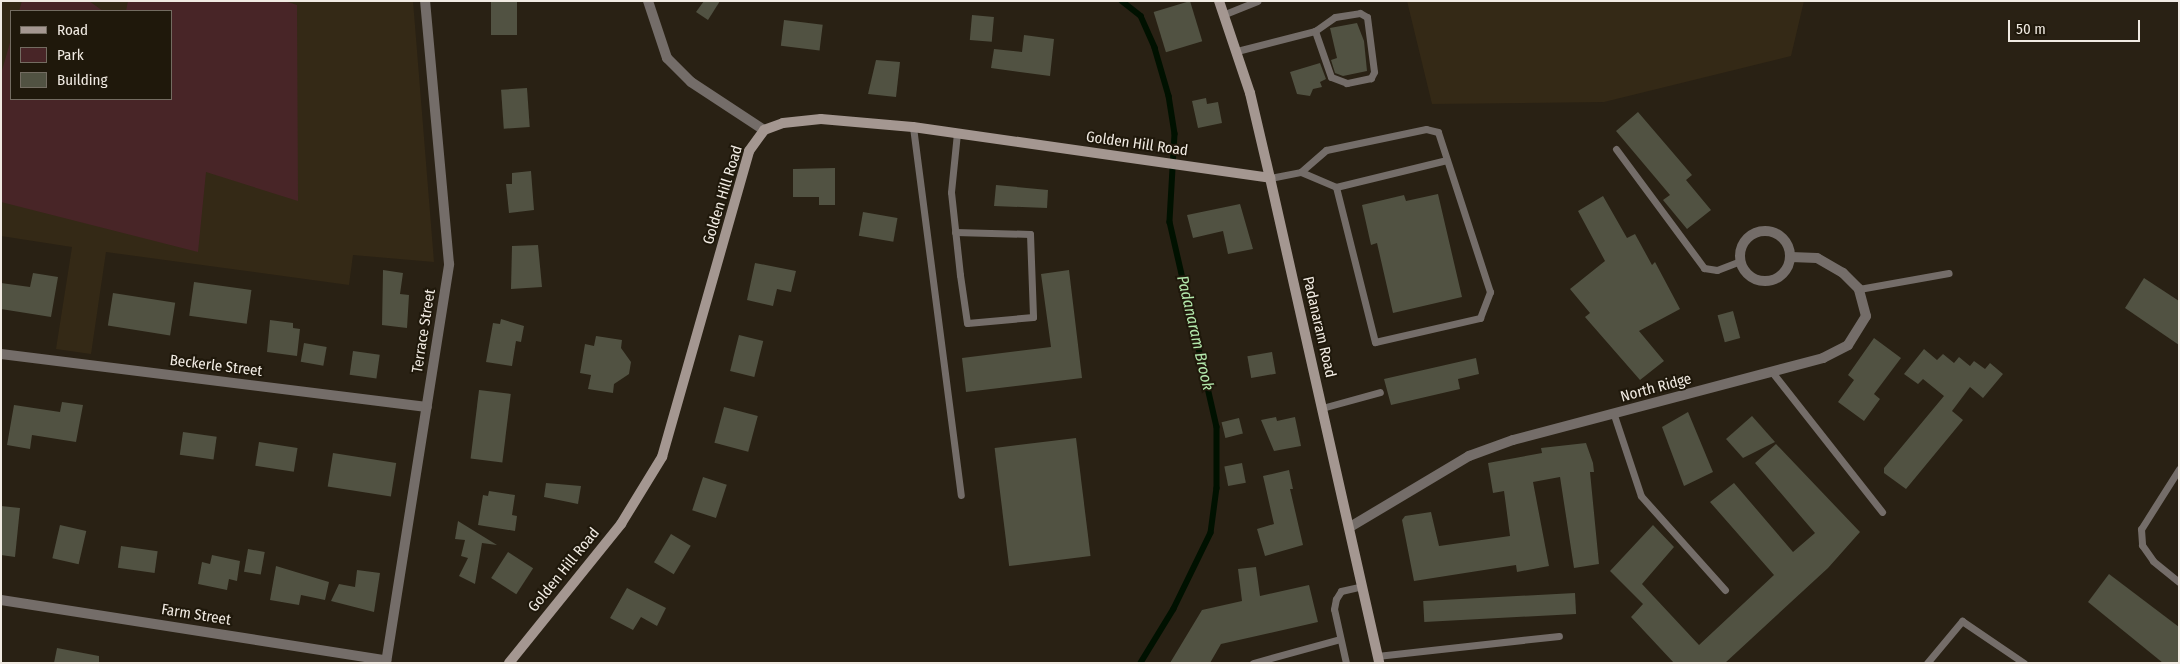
<!DOCTYPE html>
<html>
<head>
<meta charset="utf-8">
<style>
  body { margin:0 }
  #map { position:relative; width:2180px; height:664px; overflow:hidden; background:#292114; font-family:"Fira Sans Condensed",sans-serif }
  div>[style] { position:absolute }
  [style*='--x'] { left:calc(var(--x)*1px); top:calc(var(--y)*1px); width:calc(var(--w)*1px); rotate:calc(var(--a)*1deg) }
  .built>* { inset:0; background:#342916 }
  .green>* { inset:0; background:#482527 }
  .stream>* { height:5.5px; margin:-2.75px; padding:0 2.75px; transform-origin:2.75px; border-radius:2.75px; background:#010 }
  .building>* { inset:0; background:#515242; transform-origin:0 0 }
  .lane>* { height:7px; margin:-3.5px; padding:0 3.5px; transform-origin:3.5px; border-radius:3.5px; background:#746d69 }
  .street>* { height:10px; margin:-5px; padding:0 5px; transform-origin:5px; border-radius:5px; background:#746d69 }
  .street>.ring { margin:-5px; padding:0; box-sizing:content-box; background:none; border:10px solid #746d69; border-radius:50% }
  .secondary>* { height:10px; margin:-5px; padding:0 5px; transform-origin:5px; border-radius:5px; background:#a49791 }
  span { translate:-50% -50%; white-space:nowrap; text-align:center; line-height:1.15; -webkit-text-stroke:4px #1f180b; paint-order:stroke }
  .street-label { font-size:15px; color:#f1ebe3 }
  .water-label { font-size:16px; color:#b3e8ac; font-style:italic }
  .frame { position:absolute; inset:0; border:2px solid #f1ebe3; pointer-events:none }
  .legend { position:absolute; left:10px; top:10px; width:162px; height:90px; box-sizing:border-box; background:#1f180b; border:1px solid #736c61; margin:0; padding:6px 9px; list-style:none; font-size:15px; color:#f1ebe3 }
  .legend li { display:flex; align-items:center; gap:10px; height:25px }
  .legend b { width:25px; border:1px solid #736c61 }
  .scale { position:absolute; left:2008px; top:20px; width:132px; height:22px; box-sizing:border-box; border:2px solid #f1ebe3; border-top:0; padding-left:6px; font-size:15px; line-height:18px; white-space:nowrap; color:#f1ebe3; -webkit-text-stroke:4px #1f180b; paint-order:stroke }
</style>
</head>
<body>
<div id="map">
  <div class="built">
    <div style="clip-path:polygon(evenodd,1px 1px,413px 1px,434px 262px,353px 255px,349px 285px,106px 252px,91px 354px,56px 349px,72px 247px,1px 236px,1px 1px,11px 11px,171px 11px,171px 99px,11px 99px,11px 11px)"></div>
    <div style="clip-path:polygon(1407px 1px,1804px 1px,1791px 56px,1604px 102px,1432px 104px)"></div>
  </div>
  <div class="green">
    <div style="clip-path:polygon(22px 1px,89px 1px,103px 11px,19px 11px)"></div>
    <div style="clip-path:polygon(128px 1px,285px 1px,297px 5px,298px 201px,206px 172px,198px 252px,1px 202px,1px 74px,11px 39px,11px 99px,171px 99px,171px 11px,126px 11px)"></div>
  </div>
  <div class="stream">
    <div style="--x:1122;--y:1;--w:24;--a:38"></div>
    <div style="--x:1141;--y:16;--w:35;--a:66"></div>
    <div style="--x:1155;--y:48;--w:50;--a:73.7"></div>
    <div style="--x:1169;--y:96;--w:38;--a:81"></div>
    <div style="--x:1175;--y:134;--w:88;--a:93.3"></div>
    <div style="--x:1170;--y:222;--w:210;--a:77.1"></div>
    <div style="--x:1217;--y:427;--w:61;--a:90"></div>
    <div style="--x:1217;--y:488;--w:45;--a:97.6"></div>
    <div style="--x:1211;--y:533;--w:85;--a:116"></div>
    <div style="--x:1174;--y:609;--w:63;--a:121.4"></div>
  </div>
  <div class="building">
    <div style="left:491px;top:1px;width:26px;height:34px"></div>
    <div style="clip-path:polygon(704px 1px,720px 1px,708px 20px,696px 12px)"></div>
    <div style="left:1190px;top:1px;width:42px;height:38px;rotate:73deg"></div>
    <div style="left:972px;top:15px;width:22px;height:25px;rotate:5deg"></div>
    <div style="left:784px;top:20px;width:39px;height:26px;rotate:7deg"></div>
    <div style="clip-path:polygon(1357px 23px,1364px 41px,1367px 71px,1343px 76px,1335px 73px,1331px 60px,1337px 58px,1330px 28px)"></div>
    <div style="clip-path:polygon(1024px 35px,1054px 39px,1050px 76px,991px 68px,994px 49px,1022px 52px)"></div>
    <div style="clip-path:polygon(876px 60px,900px 62px,896px 97px,868px 94px)"></div>
    <div style="clip-path:polygon(1320px 63px,1326px 79px,1320px 82px,1322px 87px,1313px 89px,1310px 96px,1297px 94px,1290px 72px)"></div>
    <div style="left:527px;top:88px;width:39px;height:26px;rotate:86deg"></div>
    <div style="clip-path:polygon(1206px 98px,1207px 104px,1218px 102px,1222px 123px,1198px 128px,1192px 101px)"></div>
    <div style="clip-path:polygon(1638px 112px,1692px 175px,1686px 180px,1711px 210px,1687px 229px,1663px 200px,1670px 195px,1616px 131px)"></div>
    <div style="clip-path:polygon(835px 168px,835px 205px,819px 205px,819px 197px,793px 197px,793px 169px)"></div>
    <div style="clip-path:polygon(531px 171px,534px 210px,509px 213px,506px 184px,512px 184px,512px 173px)"></div>
    <div style="clip-path:polygon(996px 185px,1048px 190px,1047px 208px,994px 206px)"></div>
    <div style="clip-path:polygon(1438px 194px,1462px 297px,1393px 313px,1377px 243px,1371px 245px,1362px 205px,1404px 195px,1406px 201px)"></div>
    <div style="clip-path:polygon(1603px 196px,1627px 238px,1635px 234px,1652px 265px,1655px 262px,1680px 309px,1639px 331px,1664px 361px,1640px 380px,1585px 317px,1590px 313px,1570px 289px,1605px 261px,1578px 211px)"></div>
    <div style="clip-path:polygon(1240px 204px,1253px 249px,1228px 254px,1223px 231px,1193px 238px,1187px 215px)"></div>
    <div style="left:863px;top:212px;width:35px;height:24px;rotate:10deg"></div>
    <div style="clip-path:polygon(538px 245px,542px 287px,511px 289px,512px 246px)"></div>
    <div style="clip-path:polygon(755px 263px,796px 271px,791px 292px,777px 289px,773px 306px,747px 300px)"></div>
    <div style="clip-path:polygon(383px 270px,403px 273px,400px 294px,409px 295px,407px 328px,382px 325px)"></div>
    <div style="clip-path:polygon(1069px 270px,1082px 378px,966px 392px,962px 358px,1051px 347px,1041px 274px)"></div>
    <div style="clip-path:polygon(33px 273px,58px 277px,51px 317px,1px 309px,1px 283px,30px 287px)"></div>
    <div style="clip-path:polygon(2144px 278px,2179px 301px,2179px 345px,2125px 308px)"></div>
    <div style="left:194px;top:282px;width:58px;height:34px;rotate:8deg"></div>
    <div style="left:113px;top:293px;width:63px;height:33px;rotate:9deg"></div>
    <div style="left:1733px;top:311px;width:28px;height:16px;rotate:75deg"></div>
    <div style="clip-path:polygon(501px 319px,524px 326px,521px 342px,516px 341px,512px 366px,486px 362px,493px 323px,500px 324px)"></div>
    <div style="clip-path:polygon(270px 320px,293px 323px,293px 328px,300px 329px,297px 356px,267px 352px)"></div>
    <div style="left:739px;top:335px;width:25px;height:37px;rotate:14deg"></div>
    <div style="clip-path:polygon(596px 336px,622px 340px,621px 348px,631px 362px,629px 374px,614px 384px,613px 393px,588px 389px,591px 375px,580px 373px,585px 344px,594px 346px)"></div>
    <div style="clip-path:polygon(1874px 338px,1901px 358px,1874px 394px,1880px 399px,1864px 421px,1838px 402px,1854px 380px,1848px 375px)"></div>
    <div style="left:304px;top:343px;width:23px;height:19px;rotate:10deg"></div>
    <div style="clip-path:polygon(1924px 349px,1937px 360px,1943px 354px,1954px 363px,1959px 357px,1970px 366px,1974px 361px,1985px 369px,1990px 363px,2003px 374px,1983px 398px,1970px 387px,1952px 411px,1963px 420px,1906px 489px,1884px 473px,1884px 468px,1944px 396px,1923px 379px,1918px 384px,1904px 374px)"></div>
    <div style="left:353px;top:351px;width:27px;height:24px;rotate:8deg"></div>
    <div style="left:1272px;top:352px;width:22px;height:25px;rotate:80deg"></div>
    <div style="clip-path:polygon(1476px 358px,1479px 374px,1458px 379px,1460px 389px,1391px 405px,1384px 379px)"></div>
    <div style="left:479px;top:390px;width:32px;height:69px;rotate:7deg"></div>
    <div style="clip-path:polygon(62px 402px,83px 405px,76px 442px,32px 435px,30px 449px,7px 445px,14px 405px,60px 412px)"></div>
    <div style="left:724px;top:407px;width:35px;height:37px;rotate:15deg"></div>
    <div style="clip-path:polygon(1688px 412px,1713px 472px,1684px 486px,1662px 427px)"></div>
    <div style="clip-path:polygon(1752px 416px,1775px 442px,1743px 458px,1726px 439px)"></div>
    <div style="clip-path:polygon(1276px 417px,1277px 421px,1295px 417px,1301px 446px,1274px 451px,1261px 420px)"></div>
    <div style="left:1239px;top:418px;width:16px;height:18px;rotate:76deg"></div>
    <div style="left:183px;top:432px;width:34px;height:23px;rotate:8deg"></div>
    <div style="left:1076px;top:438px;width:119px;height:82px;rotate:83deg"></div>
    <div style="left:259px;top:442px;width:39px;height:24px;rotate:9deg"></div>
    <div style="clip-path:polygon(1586px 443px,1593px 463px,1594px 472px,1590px 472px,1599px 564px,1574px 568px,1560px 477px,1533px 482px,1549px 566px,1517px 572px,1516px 565px,1414px 581px,1402px 520px,1405px 516px,1431px 512px,1439px 546px,1510px 536px,1504px 491px,1493px 493px,1488px 463px,1542px 453px,1541px 448px)"></div>
    <div style="clip-path:polygon(1776px 444px,1860px 532px,1828px 568px,1725px 663px,1674px 663px,1631px 617px,1643px 604px,1610px 571px,1653px 525px,1674px 547px,1642px 584px,1699px 645px,1774px 575px,1710px 502px,1734px 483px,1793px 552px,1815px 533px,1755px 463px)"></div>
    <div style="left:333px;top:453px;width:64px;height:34px;rotate:9deg"></div>
    <div style="left:1242px;top:463px;width:20px;height:18px;rotate:79deg"></div>
    <div style="clip-path:polygon(1289px 470px,1293px 489px,1290px 489px,1303px 545px,1265px 556px,1257px 529px,1274px 524px,1263px 476px)"></div>
    <div style="left:703px;top:477px;width:25px;height:35px;rotate:18deg"></div>
    <div style="clip-path:polygon(546px 483px,581px 486px,578px 504px,544px 497px)"></div>
    <div style="clip-path:polygon(489px 491px,515px 495px,512px 515px,517px 516px,515px 531px,478px 525px,483px 495px,488px 496px)"></div>
    <div style="clip-path:polygon(1px 506px,20px 508px,15px 557px,1px 555px)"></div>
    <div style="clip-path:polygon(458px 521px,497px 545px,482px 543px,475px 584px,459px 576px,468px 558px,461px 556px,465px 540px,455px 539px)"></div>
    <div style="left:60px;top:525px;width:27px;height:34px;rotate:13deg"></div>
    <div style="left:671px;top:534px;width:23px;height:33px;rotate:31deg"></div>
    <div style="left:121px;top:546px;width:37px;height:22px;rotate:8deg"></div>
    <div style="left:248px;top:549px;width:17px;height:23px;rotate:10deg"></div>
    <div style="left:508px;top:552px;width:30px;height:31px;rotate:33deg"></div>
    <div style="clip-path:polygon(212px 555px,240px 561px,237px 581px,229px 579px,227px 590px,198px 584px,202px 562px,210px 564px)"></div>
    <div style="clip-path:polygon(276px 566px,329px 582px,325px 600px,301px 595px,299px 605px,270px 600px)"></div>
    <div style="clip-path:polygon(1256px 567px,1260px 596px,1309px 585px,1318px 622px,1221px 644px,1210px 663px,1170px 663px,1202px 610px,1242px 601px,1238px 569px)"></div>
    <div style="clip-path:polygon(357px 570px,380px 573px,374px 612px,331px 601px,339px 584px,355px 587px)"></div>
    <div style="clip-path:polygon(2109px 574px,2179px 627px,2179px 663px,2163px 663px,2088px 602px)"></div>
    <div style="clip-path:polygon(627px 588px,666px 608px,657px 626px,641px 617px,633px 630px,610px 618px)"></div>
    <div style="left:1575px;top:593px;width:21px;height:152px;rotate:87deg"></div>
    <div style="clip-path:polygon(57px 648px,99px 656px,99px 663px,54px 663px)"></div>
  </div>
  <div class="lane">
    <div style="--x:1225;--y:14;--w:35;--a:-22"></div>
    <div style="--x:1237;--y:51;--w:81;--a:-14.4"></div>
    <div style="--x:1315;--y:31;--w:24;--a:-35"></div>
    <div style="--x:1335;--y:17;--w:25;--a:-9"></div>
    <div style="--x:1360;--y:13;--w:8;--a:30"></div>
    <div style="--x:1367;--y:17;--w:55;--a:82.7"></div>
    <div style="--x:1374;--y:72;--w:7;--a:117"></div>
    <div style="--x:1371;--y:78;--w:25;--a:168"></div>
    <div style="--x:1347;--y:83;--w:17;--a:-159"></div>
    <div style="--x:1331;--y:77;--w:49;--a:-109.2"></div>
    <div style="--x:913;--y:127;--w:371;--a:82.6"></div>
    <div style="--x:1616;--y:149;--w:148;--a:53.5"></div>
    <div style="--x:1704;--y:268;--w:13;--a:9"></div>
    <div style="--x:1717;--y:270;--w:25;--a:-21"></div>
    <div style="--x:1270;--y:178;--w:32;--a:-11"></div>
    <div style="--x:1336;--y:187;--w:160;--a:75.9"></div>
    <div style="--x:1375;--y:342;--w:108;--a:-12.9"></div>
    <div style="--x:1480;--y:318;--w:28;--a:-69"></div>
    <div style="--x:1490;--y:292;--w:168;--a:-108"></div>
    <div style="--x:1438;--y:132;--w:12;--a:-166"></div>
    <div style="--x:1426;--y:129;--w:102;--a:168.1"></div>
    <div style="--x:1326;--y:150;--w:33;--a:139"></div>
    <div style="--x:1301;--y:172;--w:38;--a:23"></div>
    <div style="--x:1336;--y:187;--w:114;--a:-13.7"></div>
    <div style="--x:955;--y:232;--w:75;--a:1.5"></div>
    <div style="--x:1030;--y:234;--w:83;--a:87.9"></div>
    <div style="--x:1033;--y:317;--w:66;--a:174.8"></div>
    <div style="--x:967;--y:323;--w:49;--a:-98.3"></div>
    <div style="--x:960;--y:275;--w:83;--a:-96.2"></div>
    <div style="--x:951;--y:192;--w:59;--a:-84.2"></div>
    <div style="--x:1859;--y:289;--w:91;--a:-10.1"></div>
    <div style="--x:1772;--y:372;--w:178;--a:51.8"></div>
    <div style="--x:1322;--y:408;--w:60;--a:-15.4"></div>
    <div style="--x:1614;--y:415;--w:85;--a:71.6"></div>
    <div style="--x:1641;--y:496;--w:126;--a:48.2"></div>
    <div style="--x:2179;--y:469;--w:71;--a:122.3"></div>
    <div style="--x:2141;--y:529;--w:16;--a:86"></div>
    <div style="--x:2142;--y:545;--w:19;--a:55"></div>
    <div style="--x:2153;--y:561;--w:33;--a:39"></div>
    <div style="--x:1377;--y:656;--w:183;--a:-6.3"></div>
    <div style="--x:1253;--y:663;--w:90;--a:-15.4"></div>
    <div style="--x:1346;--y:663;--w:55;--a:-102.5"></div>
    <div style="--x:1334;--y:609;--w:10;--a:-79"></div>
    <div style="--x:1336;--y:599;--w:9;--a:-58"></div>
    <div style="--x:1341;--y:591;--w:22;--a:-13"></div>
    <div style="--x:1927;--y:663;--w:55;--a:-50.2"></div>
    <div style="--x:1962;--y:621;--w:75;--a:34.1"></div>
  </div>
  <div class="street">
    <div style="--x:648;--y:1;--w:60;--a:71.6"></div>
    <div style="--x:667;--y:58;--w:34;--a:45"></div>
    <div style="--x:691;--y:82;--w:87;--a:33.3"></div>
    <div class="ring" style="left:1740px;top:231px;width:40px;height:40px"></div>
    <div style="--x:1;--y:354;--w:429;--a:7.1"></div>
    <div style="--x:1350;--y:527;--w:139;--a:-30.8"></div>
    <div style="--x:1469;--y:456;--w:47;--a:-20"></div>
    <div style="--x:1513;--y:440;--w:321;--a:-14.8"></div>
    <div style="--x:1823;--y:358;--w:28;--a:-27"></div>
    <div style="--x:1848;--y:345;--w:34;--a:-58"></div>
    <div style="--x:1866;--y:316;--w:28;--a:-105"></div>
    <div style="--x:1859;--y:289;--w:23;--a:-135"></div>
    <div style="--x:1843;--y:273;--w:30;--a:-150"></div>
    <div style="--x:1817;--y:258;--w:26;--a:-178"></div>
    <div style="--x:1;--y:600;--w:390;--a:8.9"></div>
    <div style="--x:386;--y:663;--w:404;--a:-81"></div>
    <div style="--x:449;--y:264;--w:264;--a:-95.2"></div>
  </div>
  <div class="secondary">
    <div style="--x:1219;--y:1;--w:97;--a:71.4"></div>
    <div style="--x:1250;--y:93;--w:87;--a:76.8"></div>
    <div style="--x:1270;--y:178;--w:497;--a:77.3"></div>
    <div style="--x:509;--y:663;--w:179;--a:-51.1"></div>
    <div style="--x:621;--y:524;--w:79;--a:-58.5"></div>
    <div style="--x:662;--y:457;--w:318;--a:-74.1"></div>
    <div style="--x:749;--y:151;--w:26;--a:-54"></div>
    <div style="--x:764;--y:130;--w:20;--a:-20"></div>
    <div style="--x:783;--y:123;--w:38;--a:-6"></div>
    <div style="--x:821;--y:119;--w:92;--a:5"></div>
    <div style="--x:913;--y:127;--w:361;--a:8.1"></div>
  </div>
  <div class="street-label">
    <span style="left:1137px;top:144px;rotate:8deg">Golden Hill Road</span>
    <span style="left:723px;top:195px;rotate:-73deg">Golden Hill Road</span>
    <span style="left:1319px;top:327px;rotate:77deg">Padanaram Road</span>
    <span style="left:424px;top:331px;rotate:-81deg">Terrace Street</span>
    <span style="left:216px;top:366px;rotate:7deg">Beckerle Street</span>
    <span style="left:1656px;top:388px;rotate:-15deg">North Ridge</span>
    <span style="left:564px;top:570px;rotate:-51deg">Golden Hill Road</span>
    <span style="left:196px;top:615px;rotate:9deg">Farm Street</span>
  </div>
  <div class="water-label">
    <span style="left:1195px;top:333px;rotate:77deg">Padanaram Brook</span>
  </div>
  <div class="frame"></div>
  <ul class="legend">
  <li><b style="height:6px;background:#a49791"></b>Road</li>
  <li><b style="height:14px;background:#482527"></b>Park</li>
  <li><b style="height:14px;background:#515242"></b>Building</li>
  </ul>
  <div class="scale">50 m</div>
</div>
</body>
</html>
